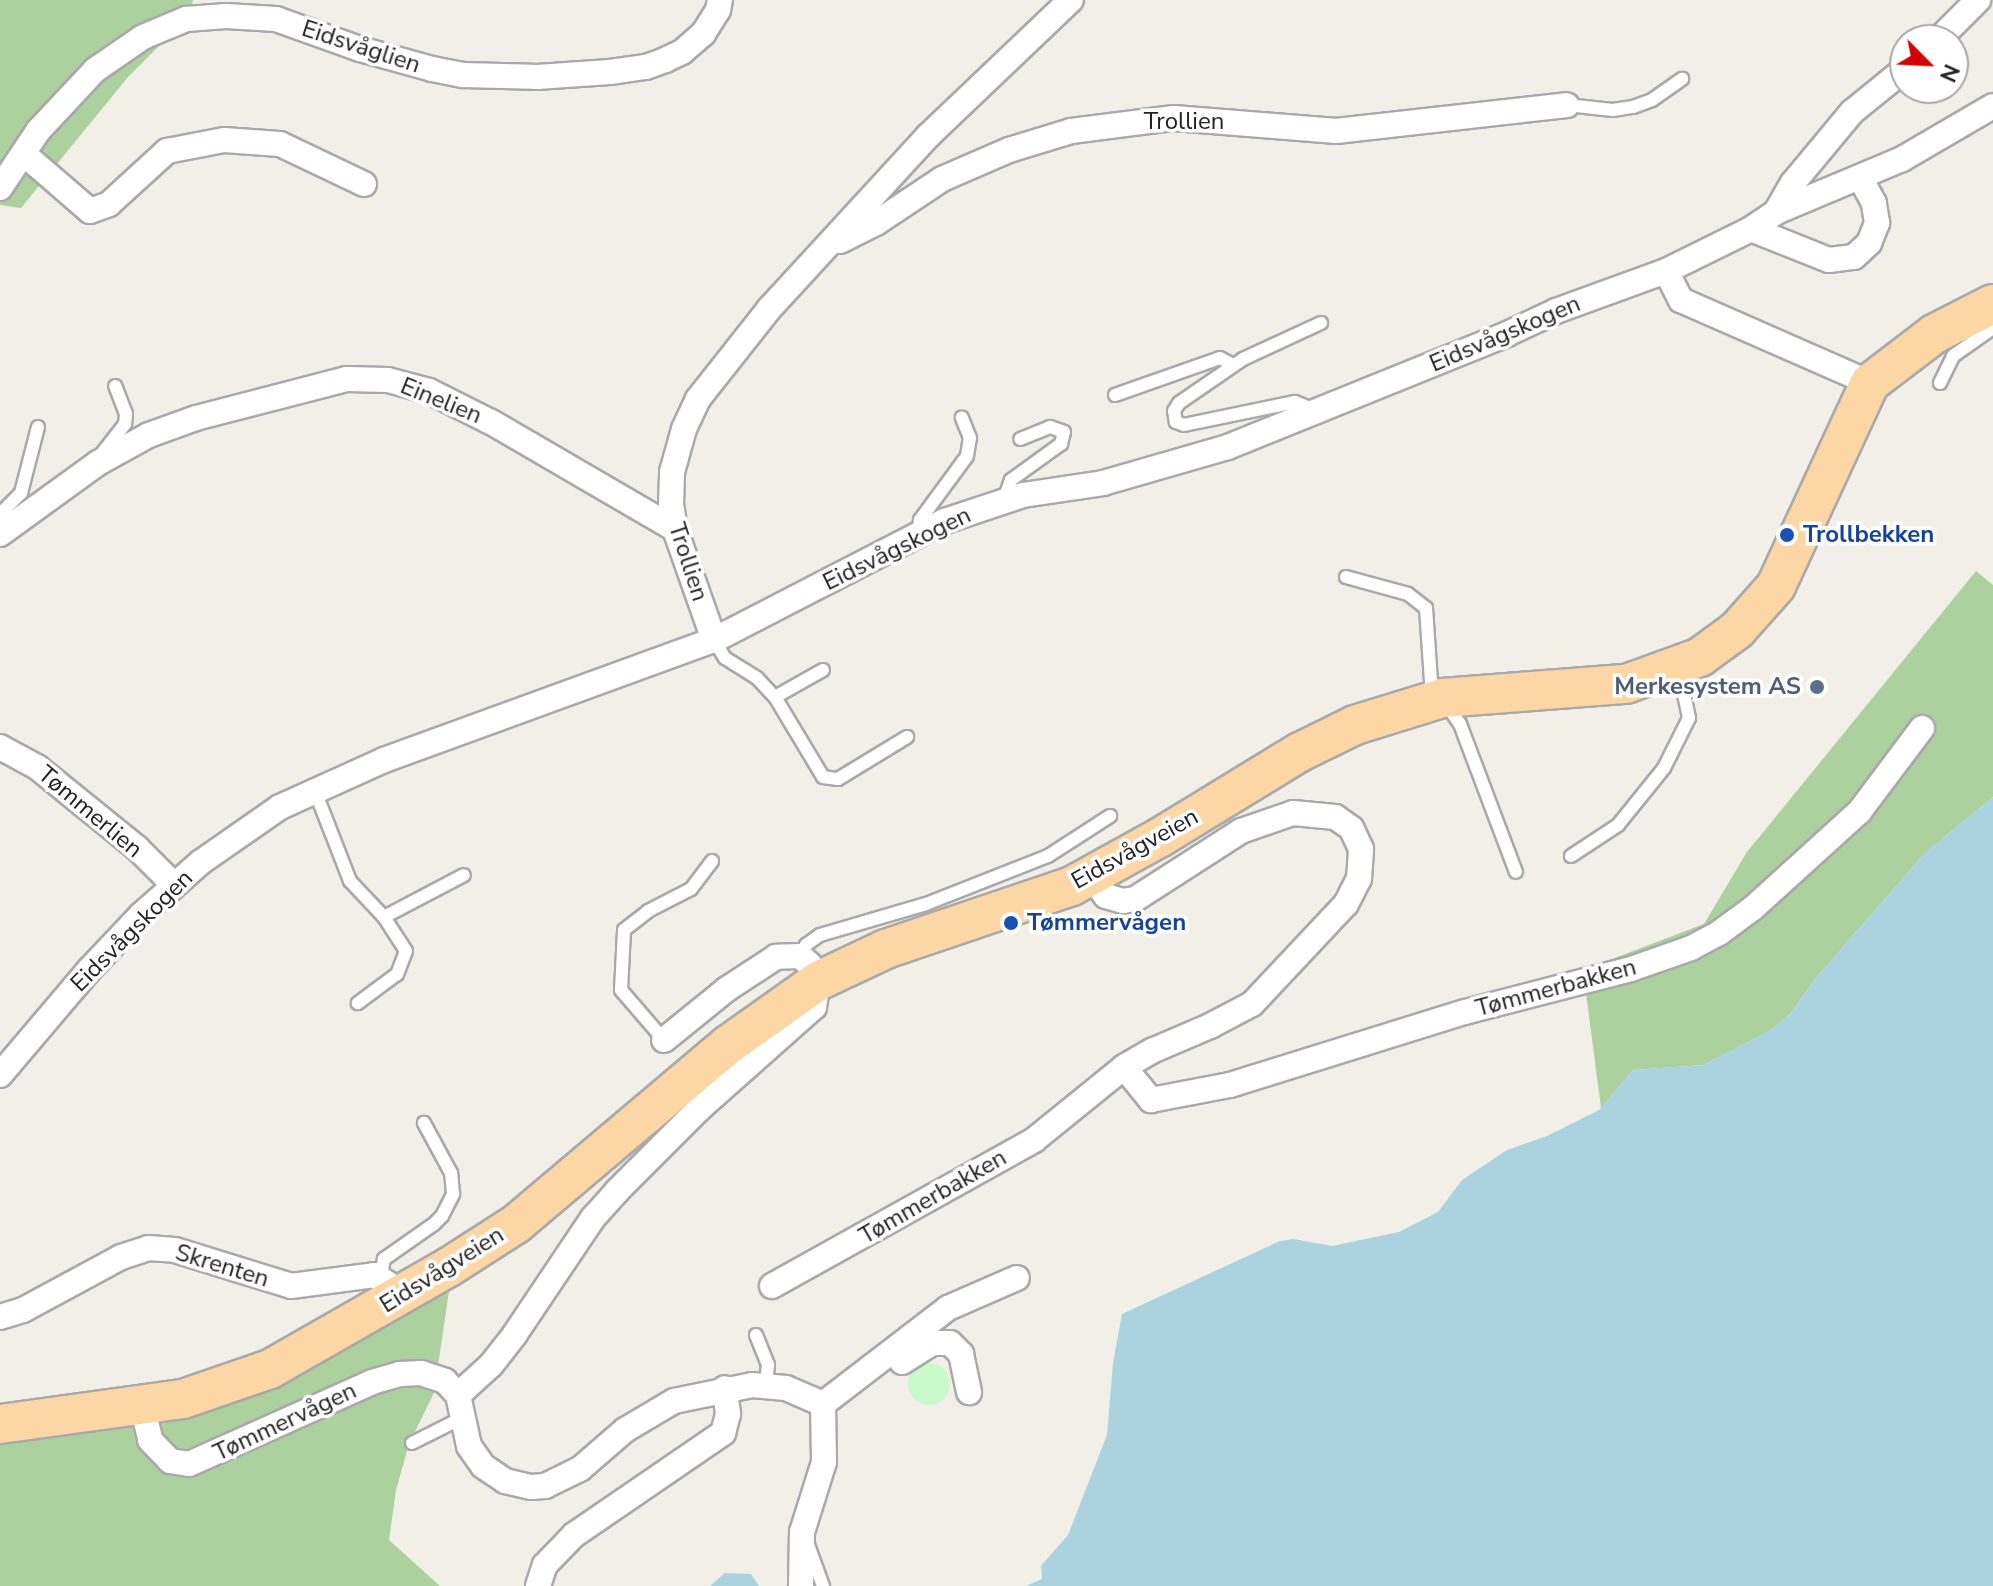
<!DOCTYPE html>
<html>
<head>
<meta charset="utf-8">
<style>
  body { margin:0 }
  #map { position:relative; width:1993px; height:1586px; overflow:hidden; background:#f2efe9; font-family:"Nunito Sans",sans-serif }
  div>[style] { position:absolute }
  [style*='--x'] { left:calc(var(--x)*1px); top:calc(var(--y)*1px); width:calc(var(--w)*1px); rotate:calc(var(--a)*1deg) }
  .forest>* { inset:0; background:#add19e }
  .park>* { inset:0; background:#c8facc }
  .round { border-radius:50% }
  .water>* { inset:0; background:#aad3df }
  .roads { filter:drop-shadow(2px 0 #a9a9a9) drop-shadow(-2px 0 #a9a9a9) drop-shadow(0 2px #a9a9a9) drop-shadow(0 -2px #a9a9a9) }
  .lane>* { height:12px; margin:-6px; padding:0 6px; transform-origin:6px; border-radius:6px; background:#fff }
  .street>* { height:24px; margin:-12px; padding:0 12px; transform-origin:12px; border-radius:12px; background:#fff }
  .primary>* { height:38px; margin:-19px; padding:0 19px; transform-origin:19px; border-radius:19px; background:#fcd6a4 }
  .dots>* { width:22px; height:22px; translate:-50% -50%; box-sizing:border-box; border:4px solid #fff; border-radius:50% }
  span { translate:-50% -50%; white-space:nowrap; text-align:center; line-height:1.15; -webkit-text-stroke:7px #fff; paint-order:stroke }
  .street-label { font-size:24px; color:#222 }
  .transit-label { font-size:24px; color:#164399; font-weight:700 }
  .left { translate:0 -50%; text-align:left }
  .service-label { font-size:24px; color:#4e5e75; font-weight:700 }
  .right { translate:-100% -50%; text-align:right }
  .north { position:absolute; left:1889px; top:24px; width:80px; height:80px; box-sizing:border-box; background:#fff; border:2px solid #a7a7a7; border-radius:50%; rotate:114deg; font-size:22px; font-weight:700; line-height:32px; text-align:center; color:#222 }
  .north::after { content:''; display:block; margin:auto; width:28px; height:36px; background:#d40000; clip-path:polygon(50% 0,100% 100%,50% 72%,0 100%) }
</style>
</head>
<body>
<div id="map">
  <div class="forest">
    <div style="clip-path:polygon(0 0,193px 0,189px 16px,128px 77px,21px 208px,0 205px)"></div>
    <div style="clip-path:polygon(1976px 571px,1993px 585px,1993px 797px,1925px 853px,1815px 979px,1791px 1013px,1770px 1031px,1703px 1065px,1633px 1070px,1601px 1108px,1583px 970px,1704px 924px,1747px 852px)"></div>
    <div style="clip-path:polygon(449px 1291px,434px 1393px,409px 1444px,396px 1490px,389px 1540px,440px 1586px,0 1586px,0 1444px,190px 1414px)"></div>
  </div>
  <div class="park">
    <div class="round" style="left:908px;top:1363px;width:42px;height:42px"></div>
  </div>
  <div class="water">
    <div style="clip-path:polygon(1993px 797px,1993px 1586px,1026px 1586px,1042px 1579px,1041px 1566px,1068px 1535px,1107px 1435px,1113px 1363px,1122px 1314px,1280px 1241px,1294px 1239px,1332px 1246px,1399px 1232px,1438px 1212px,1462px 1180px,1507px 1150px,1547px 1136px,1599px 1110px,1633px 1070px,1703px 1065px,1770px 1031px,1791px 1013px,1815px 979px,1925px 853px)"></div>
    <div style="clip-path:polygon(725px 1573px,751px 1574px,759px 1586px,710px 1586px)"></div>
  </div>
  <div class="roads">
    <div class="lane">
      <div style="--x:1567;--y:105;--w:46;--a:6.2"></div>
      <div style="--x:1613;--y:110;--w:20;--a:-9"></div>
      <div style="--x:1633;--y:107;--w:20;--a:-20"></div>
      <div style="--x:1652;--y:100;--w:37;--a:-35"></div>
      <div style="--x:1940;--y:383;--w:30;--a:-64"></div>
      <div style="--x:1953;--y:356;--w:49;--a:-35"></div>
      <div style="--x:1115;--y:395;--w:111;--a:-19.4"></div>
      <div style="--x:1220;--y:358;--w:15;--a:28"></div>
      <div style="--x:1315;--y:410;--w:22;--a:-158"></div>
      <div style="--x:1295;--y:402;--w:113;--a:168.3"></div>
      <div style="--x:1184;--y:425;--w:9;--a:-159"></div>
      <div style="--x:1176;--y:422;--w:11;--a:-100"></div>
      <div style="--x:1174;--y:411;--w:9;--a:-58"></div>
      <div style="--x:1179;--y:403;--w:78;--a:-34.5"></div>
      <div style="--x:1243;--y:359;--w:86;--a:-24.8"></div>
      <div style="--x:100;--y:456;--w:41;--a:-52"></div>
      <div style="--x:125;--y:424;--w:10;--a:-84"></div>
      <div style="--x:126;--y:414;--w:30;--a:-111"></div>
      <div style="--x:1004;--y:500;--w:21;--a:-71"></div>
      <div style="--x:1011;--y:480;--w:62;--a:-35.8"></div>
      <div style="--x:1061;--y:444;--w:12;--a:-76"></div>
      <div style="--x:1064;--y:432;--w:15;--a:-160"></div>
      <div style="--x:1050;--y:427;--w:32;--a:158"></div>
      <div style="--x:0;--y:514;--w:30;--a:-45"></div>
      <div style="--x:21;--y:493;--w:68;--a:-75.6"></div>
      <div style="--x:919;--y:533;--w:13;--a:-86"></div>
      <div style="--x:920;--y:520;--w:79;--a:-53.7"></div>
      <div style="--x:967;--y:456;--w:18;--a:-81"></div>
      <div style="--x:970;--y:438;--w:22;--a:-112"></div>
      <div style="--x:1346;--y:577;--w:64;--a:15.3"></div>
      <div style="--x:1408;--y:594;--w:23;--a:38"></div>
      <div style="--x:1426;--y:608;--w:74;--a:86.1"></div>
      <div style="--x:1431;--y:682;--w:51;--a:55.4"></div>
      <div style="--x:1460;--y:724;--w:158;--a:69.3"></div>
      <div style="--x:714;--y:640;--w:21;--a:59"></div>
      <div style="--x:725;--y:658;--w:38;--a:32"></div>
      <div style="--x:757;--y:678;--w:26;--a:47"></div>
      <div style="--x:775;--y:697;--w:93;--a:59"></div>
      <div style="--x:823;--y:777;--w:15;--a:8"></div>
      <div style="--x:838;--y:779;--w:81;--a:-31.3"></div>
      <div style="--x:775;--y:697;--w:55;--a:-29.4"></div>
      <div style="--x:315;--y:791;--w:97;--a:68.7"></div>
      <div style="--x:350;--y:881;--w:50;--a:46.6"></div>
      <div style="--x:384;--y:917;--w:40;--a:57.1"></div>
      <div style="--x:406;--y:951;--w:25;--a:111"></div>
      <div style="--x:397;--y:974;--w:49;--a:143.4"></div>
      <div style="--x:1571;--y:856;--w:56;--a:-33.4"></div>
      <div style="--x:1618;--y:825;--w:73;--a:-51.1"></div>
      <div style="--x:1664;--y:768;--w:56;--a:-63.4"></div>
      <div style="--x:1689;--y:718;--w:49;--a:-101.8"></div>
      <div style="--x:384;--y:917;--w:90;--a:-27.7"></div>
      <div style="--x:800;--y:956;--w:13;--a:-61"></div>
      <div style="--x:806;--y:945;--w:17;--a:-36"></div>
      <div style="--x:820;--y:935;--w:110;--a:-16.3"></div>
      <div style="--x:926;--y:904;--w:131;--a:-21.5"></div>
      <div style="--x:1048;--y:856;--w:74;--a:-32.8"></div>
      <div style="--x:664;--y:1040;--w:66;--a:-130.7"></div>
      <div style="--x:621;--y:990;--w:60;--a:-87.1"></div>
      <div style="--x:624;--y:930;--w:31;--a:-38"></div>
      <div style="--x:648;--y:911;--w:48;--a:-27.1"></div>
      <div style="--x:691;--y:889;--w:35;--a:-53"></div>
      <div style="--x:381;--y:1277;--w:18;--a:-81"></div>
      <div style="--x:384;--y:1259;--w:61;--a:-35"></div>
      <div style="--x:434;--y:1224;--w:11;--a:-45"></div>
      <div style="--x:442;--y:1216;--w:25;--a:-63"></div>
      <div style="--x:453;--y:1194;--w:21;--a:-95"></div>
      <div style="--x:451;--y:1173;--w:57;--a:-118.4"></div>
      <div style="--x:756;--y:1335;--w:32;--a:68"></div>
      <div style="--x:768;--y:1365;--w:20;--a:96"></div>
      <div style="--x:412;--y:1443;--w:56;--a:-26.6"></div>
      <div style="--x:807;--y:1542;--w:47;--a:70"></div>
    </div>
    <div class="street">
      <div style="--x:1938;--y:40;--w:57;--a:-45"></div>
      <div style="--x:24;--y:154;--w:87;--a:40.8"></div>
      <div style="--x:90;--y:211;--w:20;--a:-20"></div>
      <div style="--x:109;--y:204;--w:79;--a:-42.4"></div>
      <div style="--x:167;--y:151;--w:58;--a:-10.9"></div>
      <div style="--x:224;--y:140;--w:56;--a:4.1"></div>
      <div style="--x:280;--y:144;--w:93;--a:25.5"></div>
      <div style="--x:0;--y:188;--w:69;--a:-56.3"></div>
      <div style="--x:38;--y:131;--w:83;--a:-46.9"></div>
      <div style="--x:95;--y:70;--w:58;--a:-34.5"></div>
      <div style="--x:143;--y:37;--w:47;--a:-22.7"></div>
      <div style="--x:186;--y:19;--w:40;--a:-4.3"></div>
      <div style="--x:226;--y:16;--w:50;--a:3.4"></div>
      <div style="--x:276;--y:19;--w:89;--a:19.7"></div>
      <div style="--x:360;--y:49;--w:75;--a:15.5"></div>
      <div style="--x:432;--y:69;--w:32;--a:11"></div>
      <div style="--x:463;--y:75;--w:74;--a:1.5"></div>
      <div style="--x:537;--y:77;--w:73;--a:-3.9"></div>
      <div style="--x:610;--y:72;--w:36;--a:-8"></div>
      <div style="--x:646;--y:67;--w:20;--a:-20"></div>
      <div style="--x:665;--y:60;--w:19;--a:-25"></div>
      <div style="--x:682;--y:52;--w:28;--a:-41"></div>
      <div style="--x:703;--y:34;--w:28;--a:-58"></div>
      <div style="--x:718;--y:10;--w:10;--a:-79"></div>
      <div style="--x:1776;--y:212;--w:34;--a:-60"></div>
      <div style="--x:1793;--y:183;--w:92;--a:-50.3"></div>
      <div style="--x:1852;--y:112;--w:68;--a:-39.1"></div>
      <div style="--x:1751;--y:229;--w:84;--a:21.7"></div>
      <div style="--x:1829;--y:260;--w:25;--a:-7"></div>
      <div style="--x:1854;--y:257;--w:21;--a:-43"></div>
      <div style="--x:1869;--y:243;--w:22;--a:-68"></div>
      <div style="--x:1877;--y:223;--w:20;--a:-99"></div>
      <div style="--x:1874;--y:203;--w:26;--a:-119"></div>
      <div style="--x:840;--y:241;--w:40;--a:-26.6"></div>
      <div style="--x:876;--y:223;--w:79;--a:-33.7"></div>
      <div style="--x:942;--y:179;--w:73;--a:-23.4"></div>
      <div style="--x:1009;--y:150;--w:65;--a:-17"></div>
      <div style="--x:1071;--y:131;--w:104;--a:-7.2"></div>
      <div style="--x:1174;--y:118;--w:163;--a:4.6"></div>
      <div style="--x:1336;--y:131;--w:232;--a:-6.4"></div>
      <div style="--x:1666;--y:271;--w:95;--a:-26.3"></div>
      <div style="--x:1751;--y:229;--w:30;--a:-34"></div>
      <div style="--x:1776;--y:212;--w:137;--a:-22.8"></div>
      <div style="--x:1902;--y:159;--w:105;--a:-30.2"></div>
      <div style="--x:0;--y:534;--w:121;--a:-35.9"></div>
      <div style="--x:98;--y:463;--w:58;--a:-28.8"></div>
      <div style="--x:149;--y:435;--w:50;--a:-19.9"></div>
      <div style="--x:196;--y:418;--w:156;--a:-14.5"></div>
      <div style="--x:347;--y:379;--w:41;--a:1.4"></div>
      <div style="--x:388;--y:380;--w:42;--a:15"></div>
      <div style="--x:429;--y:391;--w:69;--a:26.6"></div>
      <div style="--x:491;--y:422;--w:213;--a:30.2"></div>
      <div style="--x:714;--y:640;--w:118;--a:-109.4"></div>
      <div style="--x:675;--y:529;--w:25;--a:-99"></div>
      <div style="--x:671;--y:504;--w:32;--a:-88"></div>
      <div style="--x:672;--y:472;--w:45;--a:-74.4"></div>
      <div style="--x:684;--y:429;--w:33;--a:-65"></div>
      <div style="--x:698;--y:399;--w:115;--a:-51.7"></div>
      <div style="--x:769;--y:309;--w:235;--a:-47.4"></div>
      <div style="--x:928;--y:136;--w:197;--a:-43.6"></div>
      <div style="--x:0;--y:747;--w:42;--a:28.4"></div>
      <div style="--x:37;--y:767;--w:129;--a:39"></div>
      <div style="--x:137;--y:848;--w:52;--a:45"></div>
      <div style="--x:1124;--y:1067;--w:43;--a:50.7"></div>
      <div style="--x:1151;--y:1100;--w:80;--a:-10.8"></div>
      <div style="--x:1230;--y:1085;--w:246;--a:-17.3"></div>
      <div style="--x:1465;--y:1012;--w:171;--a:-14.5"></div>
      <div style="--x:1631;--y:969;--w:64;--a:-19.3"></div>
      <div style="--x:1691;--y:948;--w:32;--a:-28"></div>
      <div style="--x:1719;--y:933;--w:42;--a:-36.3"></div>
      <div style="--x:1753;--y:908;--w:143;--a:-42.2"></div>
      <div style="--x:1859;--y:812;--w:105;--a:-53.1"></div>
      <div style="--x:0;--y:1075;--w:138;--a:-49.7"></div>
      <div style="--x:89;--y:970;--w:76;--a:-46.6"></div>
      <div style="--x:141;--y:915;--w:80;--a:-41.5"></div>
      <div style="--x:201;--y:862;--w:96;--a:-34.8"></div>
      <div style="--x:280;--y:807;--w:114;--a:-24.3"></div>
      <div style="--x:384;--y:760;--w:351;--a:-20"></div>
      <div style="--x:714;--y:640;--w:260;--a:-27.3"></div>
      <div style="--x:945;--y:521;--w:82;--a:-18.4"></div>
      <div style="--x:1023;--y:495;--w:81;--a:-8.5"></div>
      <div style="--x:1103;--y:483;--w:130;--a:-16.1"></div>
      <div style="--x:1228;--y:447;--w:301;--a:-22"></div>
      <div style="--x:1507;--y:334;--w:54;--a:-25.1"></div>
      <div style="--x:1556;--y:311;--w:117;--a:-20"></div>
      <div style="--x:1666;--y:271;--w:33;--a:63"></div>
      <div style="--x:1681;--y:300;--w:206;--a:23.7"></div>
      <div style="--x:772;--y:1286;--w:300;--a:-29.1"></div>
      <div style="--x:1034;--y:1140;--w:116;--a:-39"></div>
      <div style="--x:1124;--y:1067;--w:34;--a:-30"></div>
      <div style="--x:1154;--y:1050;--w:61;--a:-23.2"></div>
      <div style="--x:1210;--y:1026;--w:47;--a:-27.6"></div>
      <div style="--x:1252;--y:1004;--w:137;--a:-46.8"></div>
      <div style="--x:1346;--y:904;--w:28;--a:-63"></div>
      <div style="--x:1359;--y:879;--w:30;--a:-86"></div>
      <div style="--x:1361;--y:849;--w:23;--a:-115"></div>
      <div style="--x:1351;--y:828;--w:19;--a:-145"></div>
      <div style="--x:1335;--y:817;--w:42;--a:-174.6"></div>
      <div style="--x:1293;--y:813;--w:55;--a:160.9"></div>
      <div style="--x:1241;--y:831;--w:126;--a:147.3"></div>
      <div style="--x:1135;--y:899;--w:12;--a:171"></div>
      <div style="--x:1123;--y:901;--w:18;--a:-164"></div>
      <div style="--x:1106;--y:896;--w:25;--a:-127"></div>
      <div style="--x:0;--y:1317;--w:24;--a:-17"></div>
      <div style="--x:23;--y:1310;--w:111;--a:-28.4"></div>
      <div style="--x:121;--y:1257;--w:28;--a:-18"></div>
      <div style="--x:148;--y:1248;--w:27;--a:4"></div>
      <div style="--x:175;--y:1250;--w:121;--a:17.2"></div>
      <div style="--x:291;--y:1286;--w:84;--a:-7.5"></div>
      <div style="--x:374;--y:1275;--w:36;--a:32"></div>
      <div style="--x:902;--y:1362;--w:36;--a:-32"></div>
      <div style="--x:933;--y:1343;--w:17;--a:0"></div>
      <div style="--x:950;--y:1343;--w:16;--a:45"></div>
      <div style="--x:961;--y:1354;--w:39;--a:78"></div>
      <div style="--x:458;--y:1395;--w:45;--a:-42.3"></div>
      <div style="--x:491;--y:1365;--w:39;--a:-52"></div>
      <div style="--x:515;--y:1334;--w:140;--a:-56.1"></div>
      <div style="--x:593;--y:1218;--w:36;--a:-48"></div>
      <div style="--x:617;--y:1191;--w:116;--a:-45"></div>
      <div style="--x:699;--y:1109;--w:154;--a:-41.6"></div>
      <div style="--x:814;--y:1007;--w:26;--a:-81"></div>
      <div style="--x:818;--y:981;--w:19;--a:-118"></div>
      <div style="--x:809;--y:964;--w:12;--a:-138"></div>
      <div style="--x:800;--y:956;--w:24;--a:178"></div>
      <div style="--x:776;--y:957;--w:59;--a:146.9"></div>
      <div style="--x:727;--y:989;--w:81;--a:141"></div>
      <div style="--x:142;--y:1404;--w:37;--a:77"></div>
      <div style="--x:150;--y:1440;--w:29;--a:46"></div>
      <div style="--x:170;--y:1461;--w:19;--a:9"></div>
      <div style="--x:189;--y:1464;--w:201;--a:-24.1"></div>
      <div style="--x:372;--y:1382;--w:29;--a:-16"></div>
      <div style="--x:400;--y:1374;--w:21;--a:-3"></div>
      <div style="--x:421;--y:1373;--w:25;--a:18"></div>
      <div style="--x:445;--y:1381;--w:19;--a:47"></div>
      <div style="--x:458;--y:1395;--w:52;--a:77.8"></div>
      <div style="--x:469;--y:1446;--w:24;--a:55"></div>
      <div style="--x:483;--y:1466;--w:27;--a:34"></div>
      <div style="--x:505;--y:1481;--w:27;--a:13"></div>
      <div style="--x:531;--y:1487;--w:14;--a:-4"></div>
      <div style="--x:545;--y:1486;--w:39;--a:-26"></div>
      <div style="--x:580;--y:1469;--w:60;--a:-40.9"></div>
      <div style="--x:625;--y:1430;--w:57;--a:-30.6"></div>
      <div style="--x:674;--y:1401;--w:80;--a:-11.6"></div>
      <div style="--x:752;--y:1385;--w:34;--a:5"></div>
      <div style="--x:786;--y:1388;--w:40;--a:23.4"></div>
      <div style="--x:823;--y:1404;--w:58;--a:89"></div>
      <div style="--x:824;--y:1462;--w:73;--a:107.4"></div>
      <div style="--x:802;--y:1532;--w:54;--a:91.1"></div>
      <div style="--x:823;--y:1404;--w:158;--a:-37.5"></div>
      <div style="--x:948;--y:1308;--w:75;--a:-23.5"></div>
      <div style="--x:538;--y:1586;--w:22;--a:-72"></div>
      <div style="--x:545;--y:1565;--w:42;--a:-46"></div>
      <div style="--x:574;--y:1535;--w:181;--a:-34.4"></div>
      <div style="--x:723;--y:1433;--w:20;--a:-75"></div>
      <div style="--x:728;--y:1414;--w:26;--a:-97"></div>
    </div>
    <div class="primary">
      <div style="--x:0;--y:1424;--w:185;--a:-7.8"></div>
      <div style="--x:183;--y:1399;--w:92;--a:-19"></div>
      <div style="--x:270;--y:1369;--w:206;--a:-29.7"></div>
      <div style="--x:449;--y:1267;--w:80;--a:-32.7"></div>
      <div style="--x:516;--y:1224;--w:277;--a:-40.2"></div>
      <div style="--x:728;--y:1045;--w:110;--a:-35.4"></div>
      <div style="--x:818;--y:981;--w:75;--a:-25.2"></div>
      <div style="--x:886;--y:949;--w:196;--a:-18.7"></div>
      <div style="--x:1072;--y:886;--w:99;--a:-28.9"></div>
      <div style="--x:1159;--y:838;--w:165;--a:-31.4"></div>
      <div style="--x:1300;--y:752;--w:61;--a:-26.1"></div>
      <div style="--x:1355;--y:725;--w:91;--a:-17.2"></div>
      <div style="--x:1442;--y:698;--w:185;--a:-4.4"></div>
      <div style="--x:1626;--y:684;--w:79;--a:-20"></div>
      <div style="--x:1700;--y:657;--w:46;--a:-36.1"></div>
      <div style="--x:1737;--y:630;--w:59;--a:-48.4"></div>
      <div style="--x:1776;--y:586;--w:224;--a:-65.2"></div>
      <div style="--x:1870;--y:383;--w:81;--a:-37.4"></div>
      <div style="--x:1934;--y:334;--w:66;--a:-27"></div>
    </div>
  </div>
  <div class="dots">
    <div style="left:1787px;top:535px;background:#1a4fb4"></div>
    <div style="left:1817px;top:687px;background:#5c6f8a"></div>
    <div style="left:1011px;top:923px;background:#1a4fb4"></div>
  </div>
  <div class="street-label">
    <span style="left:361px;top:47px;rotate:18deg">Eidsvåglien</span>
    <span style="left:1184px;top:122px">Trollien</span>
    <span style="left:1505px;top:334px;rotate:-23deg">Eidsvågskogen</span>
    <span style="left:441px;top:401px;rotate:22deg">Einelien</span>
    <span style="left:897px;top:549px;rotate:-26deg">Eidsvågskogen</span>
    <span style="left:688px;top:562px;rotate:72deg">Trollien</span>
    <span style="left:90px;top:812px;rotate:40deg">Tømmerlien</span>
    <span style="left:1135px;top:849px;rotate:-29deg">Eidsvågveien</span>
    <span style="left:132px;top:931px;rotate:-45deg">Eidsvågskogen</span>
    <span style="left:1556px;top:988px;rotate:-15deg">Tømmerbakken</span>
    <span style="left:933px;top:1197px;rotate:-30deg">Tømmerbakken</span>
    <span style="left:222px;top:1266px;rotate:17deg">Skrenten</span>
    <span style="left:442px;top:1270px;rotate:-32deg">Eidsvågveien</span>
    <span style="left:285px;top:1422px;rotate:-25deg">Tømmervågen</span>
  </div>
  <div class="transit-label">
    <span class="left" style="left:1803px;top:535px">Trollbekken</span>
    <span class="left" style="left:1027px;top:923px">Tømmervågen</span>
  </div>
  <div class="service-label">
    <span class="right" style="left:1801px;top:687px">Merkesystem AS</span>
  </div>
  <div class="north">N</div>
</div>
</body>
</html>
